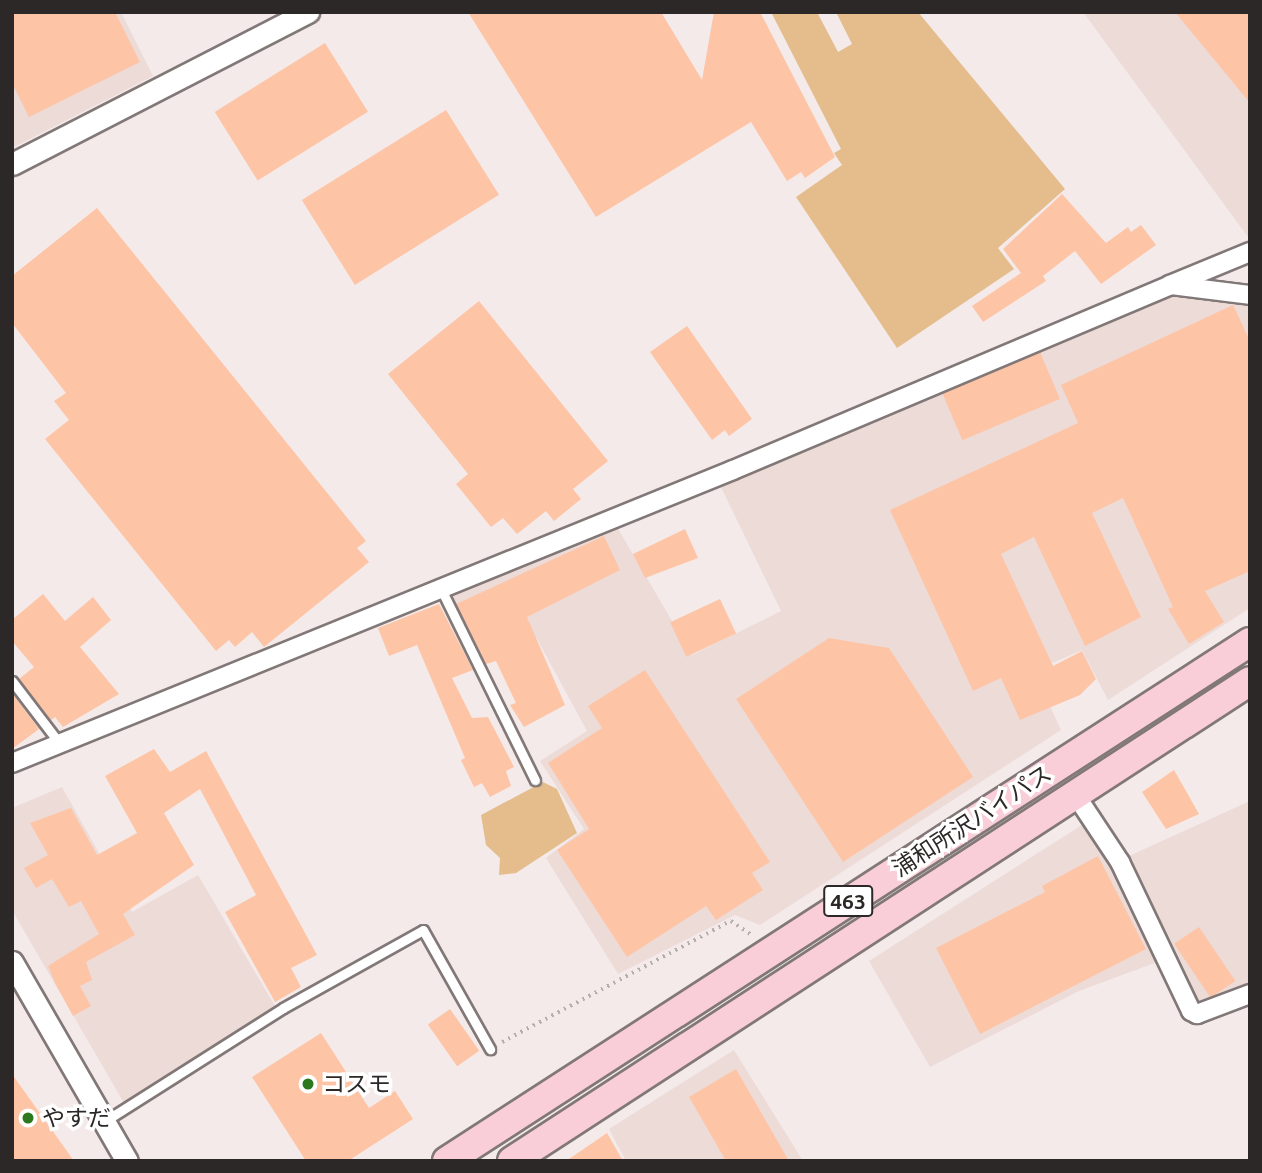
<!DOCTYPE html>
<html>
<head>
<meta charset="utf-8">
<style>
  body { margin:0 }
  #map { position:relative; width:1262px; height:1173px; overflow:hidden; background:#f4eae9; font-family:Ubuntu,"Noto Sans JP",sans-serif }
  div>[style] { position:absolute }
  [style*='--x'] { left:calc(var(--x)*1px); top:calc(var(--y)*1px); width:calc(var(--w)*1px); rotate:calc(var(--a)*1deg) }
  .built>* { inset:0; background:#eddbd8 }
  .green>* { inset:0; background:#e5bd8d }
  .building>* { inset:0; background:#fec4a6; transform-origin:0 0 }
  .path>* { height:3.5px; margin-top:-1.75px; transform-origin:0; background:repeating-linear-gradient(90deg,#b5aead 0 2px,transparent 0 7px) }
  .roads { filter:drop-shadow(2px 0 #817877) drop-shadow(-2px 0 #817877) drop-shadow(0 2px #817877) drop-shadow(0 -2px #817877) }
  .service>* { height:9px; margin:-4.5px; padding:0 4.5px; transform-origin:4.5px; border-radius:4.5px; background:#fff }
  .minor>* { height:18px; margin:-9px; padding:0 9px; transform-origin:9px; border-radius:9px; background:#fff }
  .tertiary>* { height:21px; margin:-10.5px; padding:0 10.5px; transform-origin:10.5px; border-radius:10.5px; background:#fff }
  .trunk>* { height:28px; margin:-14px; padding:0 14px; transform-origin:14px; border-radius:14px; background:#faced8 }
  .dots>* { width:19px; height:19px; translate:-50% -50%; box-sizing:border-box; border:4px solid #fff; border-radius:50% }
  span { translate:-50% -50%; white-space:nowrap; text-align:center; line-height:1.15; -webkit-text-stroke:7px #fff; paint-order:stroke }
  .shield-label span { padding:2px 5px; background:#fff; border:2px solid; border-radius:5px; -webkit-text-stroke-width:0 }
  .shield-label { font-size:21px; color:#2b2827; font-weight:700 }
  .street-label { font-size:23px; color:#2b2827 }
  .poi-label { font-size:23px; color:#2b2827 }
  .left { translate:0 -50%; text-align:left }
  .frame { position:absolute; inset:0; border:14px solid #2b2827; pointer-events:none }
</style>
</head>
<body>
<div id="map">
  <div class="built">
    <div style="clip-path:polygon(12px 12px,121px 12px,153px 76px,12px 148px)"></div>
    <div style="clip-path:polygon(1083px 12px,1250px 12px,1250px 236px,1248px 237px)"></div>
    <div style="clip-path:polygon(1171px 294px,1250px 304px,1250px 608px,1108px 700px,1082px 650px,1034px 671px,1061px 730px,760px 925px,735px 915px,618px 974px,546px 858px,584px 829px,540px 761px,587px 731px,537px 639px,482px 664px,453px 598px,457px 589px,614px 522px,692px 655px,781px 611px,720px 485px)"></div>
    <div style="clip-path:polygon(62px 787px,132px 912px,198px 875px,275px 1006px,124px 1103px,12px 910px,12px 808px)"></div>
    <div style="clip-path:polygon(1250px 801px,1250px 987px,1203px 1005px,1195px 1001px,1129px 856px)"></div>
    <div style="clip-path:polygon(1085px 823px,1114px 864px,1160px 961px,1079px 991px,930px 1067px,869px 961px)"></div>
    <div style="clip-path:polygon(734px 1050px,803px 1161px,626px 1161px,609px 1129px)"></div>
  </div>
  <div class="green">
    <div style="clip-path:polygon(771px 12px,817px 12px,838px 52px,852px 44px,836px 12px,918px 12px,1065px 189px,998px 248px,1014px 269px,897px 348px,796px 197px,842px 165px,834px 153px,841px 149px)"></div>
    <div style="clip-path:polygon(543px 782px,557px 789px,577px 833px,516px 873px,499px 875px,500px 858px,486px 845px,481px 815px)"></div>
  </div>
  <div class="building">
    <div style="clip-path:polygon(12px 12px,115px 12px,140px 62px,29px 117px,12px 83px)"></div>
    <div style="clip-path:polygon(468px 12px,661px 12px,702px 80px,714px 12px,760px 12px,835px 157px,805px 178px,801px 172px,787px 181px,751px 122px,596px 217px)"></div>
    <div style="clip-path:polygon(1175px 12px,1250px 12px,1250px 103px)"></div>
    <div style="left:325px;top:43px;width:81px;height:130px;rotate:58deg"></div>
    <div style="left:446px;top:110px;width:100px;height:170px;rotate:58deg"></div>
    <div style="clip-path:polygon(1062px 194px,1106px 243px,1128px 227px,1131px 232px,1141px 225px,1156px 245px,1101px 284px,1075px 251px,1043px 276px,1046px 281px,983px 322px,972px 306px,1021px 273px,1003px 249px)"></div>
    <div style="clip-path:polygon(97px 208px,366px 541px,357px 548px,369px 562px,264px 647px,252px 632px,235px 647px,229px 640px,216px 651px,45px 439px,69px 420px,54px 401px,66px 393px,12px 323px,12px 276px)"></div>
    <div style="clip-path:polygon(479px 301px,608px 461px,573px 489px,581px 499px,554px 521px,546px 511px,517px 534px,503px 518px,491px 527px,456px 484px,468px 474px,388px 374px)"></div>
    <div style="clip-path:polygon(1233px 305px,1250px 341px,1250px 571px,1205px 591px,1224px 622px,1189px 644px,1168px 609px,1173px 607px,1123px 498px,1092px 513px,1141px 617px,1085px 646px,1034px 537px,1001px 554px,1053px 666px,1082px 651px,1096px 679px,1080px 695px,1020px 720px,1001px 678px,973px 691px,890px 510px,1078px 423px,1061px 385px)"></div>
    <div style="clip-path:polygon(687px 326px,752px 419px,729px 436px,725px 430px,712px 440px,650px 352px)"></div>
    <div style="left:1040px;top:352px;width:51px;height:106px;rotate:67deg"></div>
    <div style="clip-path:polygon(685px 529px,698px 558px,645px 578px,633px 554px)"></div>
    <div style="clip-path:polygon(604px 536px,620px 570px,527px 617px,565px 705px,524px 727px,510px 705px,516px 703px,496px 661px,486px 664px,456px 604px)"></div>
    <div style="clip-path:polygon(43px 594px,65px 621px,93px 597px,111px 620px,80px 647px,119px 694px,63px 727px,55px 717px,51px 720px,19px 679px,34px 667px,12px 641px,12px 620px)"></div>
    <div style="left:720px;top:599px;width:38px;height:55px;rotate:65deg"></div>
    <div style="clip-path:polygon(439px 604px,473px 670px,452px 678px,472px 718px,488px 717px,514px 767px,506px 771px,511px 786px,490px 797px,482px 783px,474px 787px,461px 760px,465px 758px,417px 645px,389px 656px,378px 628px)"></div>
    <div style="clip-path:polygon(829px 638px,889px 648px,973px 777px,843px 862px,736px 699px)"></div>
    <div style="clip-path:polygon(645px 670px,770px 862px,752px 873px,763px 890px,716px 920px,706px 906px,627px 957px,557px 850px,589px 829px,548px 763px,602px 728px,588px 706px)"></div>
    <div style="clip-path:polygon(12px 693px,39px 729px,12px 749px)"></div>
    <div style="clip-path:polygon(154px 749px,170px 772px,206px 751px,317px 955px,291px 968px,301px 987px,275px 1002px,225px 912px,256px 895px,200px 789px,164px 813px,194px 865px,123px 914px,135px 935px,86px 962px,92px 980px,80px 986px,91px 1006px,73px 1016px,55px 983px,48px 966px,99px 934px,81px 901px,69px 907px,52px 879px,36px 888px,24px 868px,48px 855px,30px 823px,71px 808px,97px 855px,137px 833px,105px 776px)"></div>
    <div style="clip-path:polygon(1174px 770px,1199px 814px,1166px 829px,1142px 792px)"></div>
    <div style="clip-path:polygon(1098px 856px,1146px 949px,980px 1034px,936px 948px,1045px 892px,1042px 886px)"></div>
    <div style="left:1199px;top:927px;width:65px;height:30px;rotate:56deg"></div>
    <div style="left:450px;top:1009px;width:51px;height:27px;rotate:55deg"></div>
    <div style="clip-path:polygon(321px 1033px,369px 1108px,395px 1091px,413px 1119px,348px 1161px,306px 1161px,252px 1077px)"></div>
    <div style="clip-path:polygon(736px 1069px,789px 1161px,726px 1161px,689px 1097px)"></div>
    <div style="clip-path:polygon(12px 1074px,74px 1161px,12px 1161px)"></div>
    <div style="clip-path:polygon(607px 1133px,623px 1161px,566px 1161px)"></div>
  </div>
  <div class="path">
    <div style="--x:502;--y:1042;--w:259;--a:-27.9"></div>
    <div style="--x:731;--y:921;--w:27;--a:34"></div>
  </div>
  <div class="roads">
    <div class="service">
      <div style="--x:441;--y:589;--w:213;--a:63.8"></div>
      <div style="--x:12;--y:681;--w:79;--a:52.7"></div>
      <div style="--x:105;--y:1121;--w:211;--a:-32.4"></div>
      <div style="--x:283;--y:1008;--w:160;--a:-29.1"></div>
      <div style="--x:423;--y:930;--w:137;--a:60.6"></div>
    </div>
    <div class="minor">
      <div style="--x:1170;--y:285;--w:87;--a:-22.4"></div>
      <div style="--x:12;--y:763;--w:778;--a:-22.12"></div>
      <div style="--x:733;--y:470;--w:475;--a:-22.9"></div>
      <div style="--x:1170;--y:285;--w:81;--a:7.1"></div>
      <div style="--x:1075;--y:794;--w:82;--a:56.5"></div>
      <div style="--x:1120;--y:862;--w:165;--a:64.5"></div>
      <div style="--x:1191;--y:1011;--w:7;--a:27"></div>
      <div style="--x:1197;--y:1014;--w:57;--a:-20.7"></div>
    </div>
    <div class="tertiary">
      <div style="--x:12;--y:164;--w:333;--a:-27.2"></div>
      <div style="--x:12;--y:962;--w:230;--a:60"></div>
    </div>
    <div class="trunk">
      <div style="--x:447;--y:1161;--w:956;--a:-32.88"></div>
      <div style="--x:512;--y:1161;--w:880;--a:-33.04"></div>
    </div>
  </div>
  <div class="dots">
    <div style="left:308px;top:1084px;background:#2d781e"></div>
    <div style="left:28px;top:1118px;background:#2d781e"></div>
  </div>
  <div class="shield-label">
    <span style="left:848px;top:901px">463</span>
  </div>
  <div class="street-label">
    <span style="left:972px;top:821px;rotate:-33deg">浦和所沢バイパス</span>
  </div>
  <div class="poi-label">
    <span class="left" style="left:322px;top:1084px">コスモ</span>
    <span class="left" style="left:42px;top:1118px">やすだ</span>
  </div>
  <div class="frame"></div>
</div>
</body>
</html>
